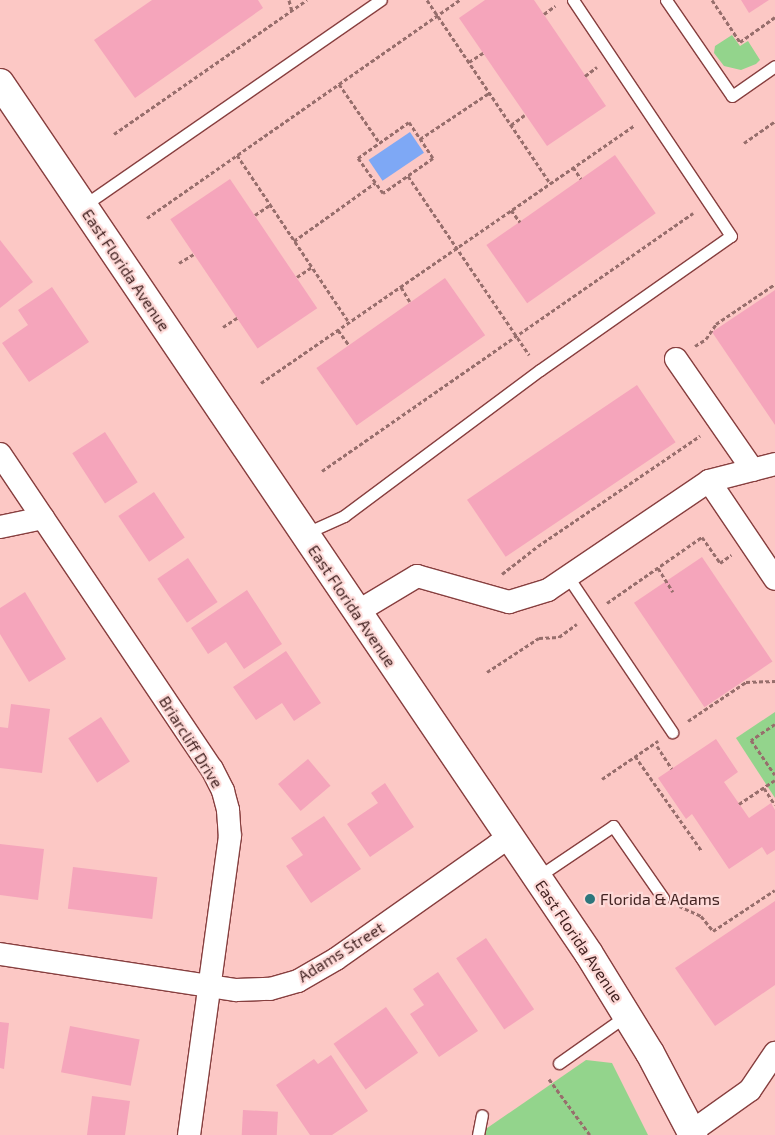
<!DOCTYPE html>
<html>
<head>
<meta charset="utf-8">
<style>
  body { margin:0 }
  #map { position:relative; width:775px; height:1135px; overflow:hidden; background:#fcc8c5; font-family:"Exo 2",sans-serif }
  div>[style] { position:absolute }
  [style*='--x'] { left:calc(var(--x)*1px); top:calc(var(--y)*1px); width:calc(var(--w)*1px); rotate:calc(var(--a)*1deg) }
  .green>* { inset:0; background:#93d48c }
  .water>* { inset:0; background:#7ea8f5; transform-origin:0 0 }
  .building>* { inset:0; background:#f5a5bb; transform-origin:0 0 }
  .path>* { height:3px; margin-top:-1.5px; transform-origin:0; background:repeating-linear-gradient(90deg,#976e6c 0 4px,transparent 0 6.5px) }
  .roads { filter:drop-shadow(1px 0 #873f3f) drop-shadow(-1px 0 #873f3f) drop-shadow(0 1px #873f3f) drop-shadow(0 -1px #873f3f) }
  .service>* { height:11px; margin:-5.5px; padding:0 5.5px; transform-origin:5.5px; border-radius:5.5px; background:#fff }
  .minor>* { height:22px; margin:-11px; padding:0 11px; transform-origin:11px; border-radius:11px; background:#fff }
  .tertiary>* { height:28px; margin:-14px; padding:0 14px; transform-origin:14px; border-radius:14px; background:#fff }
  .dots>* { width:14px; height:14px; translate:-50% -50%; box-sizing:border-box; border:2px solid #fedad8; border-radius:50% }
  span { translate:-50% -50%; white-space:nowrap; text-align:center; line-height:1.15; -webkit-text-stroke:4.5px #fedad8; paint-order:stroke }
  .street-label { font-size:16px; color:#432322 }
  .poi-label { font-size:16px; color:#432322 }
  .left { translate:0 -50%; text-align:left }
</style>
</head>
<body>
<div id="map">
  <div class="green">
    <div style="clip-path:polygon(732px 35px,740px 46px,748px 41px,760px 60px,756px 64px,741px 70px,724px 66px,714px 53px,715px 46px)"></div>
    <div style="clip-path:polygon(775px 712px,775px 798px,736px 738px)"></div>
    <div style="clip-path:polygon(586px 1060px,612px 1063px,648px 1135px,477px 1135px)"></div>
  </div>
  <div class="water">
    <div style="left:410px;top:132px;width:25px;height:50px;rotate:56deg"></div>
  </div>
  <div class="building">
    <div style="clip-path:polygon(152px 0,258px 0,263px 8px,135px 98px,94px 40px)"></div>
    <div style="clip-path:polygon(485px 0,534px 0,606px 106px,547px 146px,459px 18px)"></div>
    <div style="clip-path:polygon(741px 0,769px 0,749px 13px)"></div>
    <div style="left:615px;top:155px;width:71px;height:157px;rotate:55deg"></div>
    <div style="left:230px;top:179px;width:156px;height:72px;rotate:56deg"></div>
    <div style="clip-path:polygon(0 240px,33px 282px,0 308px)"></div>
    <div style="left:445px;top:278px;width:70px;height:157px;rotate:55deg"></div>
    <div style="clip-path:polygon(52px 287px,89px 342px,29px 382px,2px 343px,28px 325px,18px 310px)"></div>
    <div style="clip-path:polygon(775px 290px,775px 425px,712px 332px)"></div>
    <div style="left:637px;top:385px;width:69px;height:205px;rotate:56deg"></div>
    <div style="left:105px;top:432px;width:60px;height:39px;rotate:57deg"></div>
    <div style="left:154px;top:492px;width:55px;height:43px;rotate:56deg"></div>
    <div style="left:702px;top:557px;width:126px;height:82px;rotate:56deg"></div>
    <div style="left:188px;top:558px;width:53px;height:37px;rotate:56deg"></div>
    <div style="clip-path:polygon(247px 590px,282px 644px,244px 669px,226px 642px,208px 654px,191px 628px)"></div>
    <div style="clip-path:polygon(25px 592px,66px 659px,29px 682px,0 634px,0 608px)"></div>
    <div style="clip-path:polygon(286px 651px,321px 703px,294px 721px,282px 703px,256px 720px,233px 687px)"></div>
    <div style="clip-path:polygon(11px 704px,50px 709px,42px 773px,0 768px,0 727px,8px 728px)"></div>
    <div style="left:101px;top:717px;width:53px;height:39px;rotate:57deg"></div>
    <div style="clip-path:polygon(716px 739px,738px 772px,724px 782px,749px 818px,771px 803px,775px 810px,775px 850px,767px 855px,762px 847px,729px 869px,692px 814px,686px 819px,658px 778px)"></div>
    <div style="left:308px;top:759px;width:35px;height:39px;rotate:50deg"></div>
    <div style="clip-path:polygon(385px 783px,414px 827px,370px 857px,347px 824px,378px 803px,371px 793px)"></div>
    <div style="clip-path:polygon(324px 816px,361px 869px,311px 903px,286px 866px,303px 855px,291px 838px)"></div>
    <div style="clip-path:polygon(0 844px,44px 849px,38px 900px,0 895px)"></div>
    <div style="left:73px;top:867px;width:85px;height:42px;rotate:7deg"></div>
    <div style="clip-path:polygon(775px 901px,775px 985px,715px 1026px,675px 968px)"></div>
    <div style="left:486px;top:938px;width:86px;height:36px;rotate:56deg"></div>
    <div style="clip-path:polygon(438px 972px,478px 1031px,439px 1057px,410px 1014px,424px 1005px,413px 989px)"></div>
    <div style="left:386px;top:1007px;width:56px;height:64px;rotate:55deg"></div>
    <div style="clip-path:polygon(0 1022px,9px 1023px,4px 1069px,0 1068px)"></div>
    <div style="left:70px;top:1026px;width:71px;height:47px;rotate:11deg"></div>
    <div style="clip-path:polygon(331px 1055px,368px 1111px,332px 1135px,310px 1135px,276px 1085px,314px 1059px,318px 1064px)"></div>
    <div style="clip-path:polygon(92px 1096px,130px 1101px,125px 1135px,87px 1135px)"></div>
    <div style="left:243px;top:1110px;width:35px;height:25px;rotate:3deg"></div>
  </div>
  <div class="path">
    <div style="--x:289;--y:0;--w:11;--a:75"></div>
    <div style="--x:427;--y:0;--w:220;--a:56.1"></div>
    <div style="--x:712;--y:0;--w:50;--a:56.3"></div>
    <div style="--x:740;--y:42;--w:43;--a:-35.5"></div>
    <div style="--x:544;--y:14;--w:14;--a:-36"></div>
    <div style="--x:469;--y:62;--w:17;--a:-33"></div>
    <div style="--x:585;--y:76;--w:15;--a:-37"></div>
    <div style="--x:339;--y:84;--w:70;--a:55.4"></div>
    <div style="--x:409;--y:122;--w:43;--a:56.3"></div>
    <div style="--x:433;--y:158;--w:61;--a:145"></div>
    <div style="--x:383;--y:193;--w:43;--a:-125.5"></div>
    <div style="--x:358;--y:158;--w:62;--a:-35.2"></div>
    <div style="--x:511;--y:125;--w:17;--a:-36"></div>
    <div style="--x:114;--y:134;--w:235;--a:-34.8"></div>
    <div style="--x:420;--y:139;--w:83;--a:-33.7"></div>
    <div style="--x:744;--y:143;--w:38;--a:-35"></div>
    <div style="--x:237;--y:155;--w:201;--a:56.2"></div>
    <div style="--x:573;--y:167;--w:14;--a:56"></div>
    <div style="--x:408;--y:176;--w:216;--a:55.9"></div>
    <div style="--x:511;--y:210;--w:15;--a:53"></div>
    <div style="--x:255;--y:215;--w:18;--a:-34"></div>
    <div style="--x:147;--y:218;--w:381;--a:-34.9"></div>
    <div style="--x:294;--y:241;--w:100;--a:-35.6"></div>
    <div style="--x:179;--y:263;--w:17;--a:-31"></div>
    <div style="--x:297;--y:277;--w:18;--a:-34"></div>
    <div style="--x:401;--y:287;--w:17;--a:59"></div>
    <div style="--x:223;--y:327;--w:17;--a:-33"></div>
    <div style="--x:338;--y:330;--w:19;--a:54"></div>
    <div style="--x:695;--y:346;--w:13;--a:-32"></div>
    <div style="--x:706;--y:339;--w:18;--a:-56"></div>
    <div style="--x:716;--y:324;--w:71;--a:-34.1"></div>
    <div style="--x:261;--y:383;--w:453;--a:-34.6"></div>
    <div style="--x:322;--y:471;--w:452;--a:-34.8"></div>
    <div style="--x:658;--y:568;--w:28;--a:58"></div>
    <div style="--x:502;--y:574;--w:46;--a:-37.9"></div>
    <div style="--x:538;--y:546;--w:196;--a:-34.2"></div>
    <div style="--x:607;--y:603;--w:116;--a:-34.8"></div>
    <div style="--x:702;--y:537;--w:32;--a:55"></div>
    <div style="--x:720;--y:563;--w:14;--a:-36"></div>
    <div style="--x:487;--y:672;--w:62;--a:-33.2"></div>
    <div style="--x:539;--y:638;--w:20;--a:-3"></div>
    <div style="--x:559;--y:637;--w:22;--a:-36"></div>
    <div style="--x:688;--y:721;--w:70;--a:-33.9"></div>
    <div style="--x:746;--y:682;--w:29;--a:-2"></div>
    <div style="--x:775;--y:724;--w:29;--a:146"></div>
    <div style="--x:751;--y:740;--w:42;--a:55.6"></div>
    <div style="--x:657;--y:746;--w:27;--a:57"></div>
    <div style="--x:635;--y:756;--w:115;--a:54.9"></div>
    <div style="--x:602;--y:779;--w:68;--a:-34.2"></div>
    <div style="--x:764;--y:788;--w:20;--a:57"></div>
    <div style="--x:739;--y:804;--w:43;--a:-33.7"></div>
    <div style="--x:679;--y:906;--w:24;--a:24"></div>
    <div style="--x:701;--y:916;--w:19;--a:51"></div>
    <div style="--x:713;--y:931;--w:74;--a:-33.5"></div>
    <div style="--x:549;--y:1079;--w:69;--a:53.8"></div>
  </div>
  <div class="roads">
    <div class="service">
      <div style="--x:666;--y:0;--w:116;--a:55.5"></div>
      <div style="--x:732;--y:96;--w:52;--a:-34.9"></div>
      <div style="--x:83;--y:206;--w:362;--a:-34.7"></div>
      <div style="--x:304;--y:534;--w:44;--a:-24.2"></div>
      <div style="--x:344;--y:516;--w:244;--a:-36.7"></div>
      <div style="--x:540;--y:370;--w:233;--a:-35.1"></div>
      <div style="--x:731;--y:236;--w:284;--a:-123.8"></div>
      <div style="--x:568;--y:577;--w:187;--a:56.1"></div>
      <div style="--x:536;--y:878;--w:93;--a:-34"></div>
      <div style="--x:613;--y:826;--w:88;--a:55.2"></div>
      <div style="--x:559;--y:1063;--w:83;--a:-35.2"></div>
      <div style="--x:478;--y:1135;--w:20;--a:-79"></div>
    </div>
    <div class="minor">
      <div style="--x:676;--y:359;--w:135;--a:55.3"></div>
      <div style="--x:0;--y:454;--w:380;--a:56.1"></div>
      <div style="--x:212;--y:769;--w:25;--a:63"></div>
      <div style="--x:223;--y:791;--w:20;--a:75"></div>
      <div style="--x:228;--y:810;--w:26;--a:86"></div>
      <div style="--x:230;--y:836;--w:302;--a:97.8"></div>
      <div style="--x:709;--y:481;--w:118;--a:56"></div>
      <div style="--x:0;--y:527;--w:44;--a:-11.8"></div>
      <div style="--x:357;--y:612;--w:70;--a:-31"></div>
      <div style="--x:417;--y:576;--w:96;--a:15.8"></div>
      <div style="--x:509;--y:602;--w:41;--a:-17.1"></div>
      <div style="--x:548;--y:590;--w:194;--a:-34.1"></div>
      <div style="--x:709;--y:481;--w:68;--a:-14.4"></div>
      <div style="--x:0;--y:954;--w:239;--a:8.7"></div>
      <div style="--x:236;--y:990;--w:34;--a:-2"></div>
      <div style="--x:270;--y:989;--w:29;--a:-16"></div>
      <div style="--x:298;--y:981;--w:44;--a:-30.1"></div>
      <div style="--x:336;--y:959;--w:212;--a:-35.2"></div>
      <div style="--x:691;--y:1132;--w:72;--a:-35.4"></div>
      <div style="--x:750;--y:1090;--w:45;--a:-56"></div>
    </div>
    <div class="tertiary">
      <div style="--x:0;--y:83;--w:1051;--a:55.93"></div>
      <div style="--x:589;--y:954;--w:116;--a:58.4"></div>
      <div style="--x:650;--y:1053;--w:93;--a:62.3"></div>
    </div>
  </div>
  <div class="dots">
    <div style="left:590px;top:899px;background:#2d767c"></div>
  </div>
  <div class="street-label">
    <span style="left:126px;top:270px;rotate:56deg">East Florida Avenue</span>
    <span style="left:352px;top:606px;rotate:56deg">East Florida Avenue</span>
    <span style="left:191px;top:742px;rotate:58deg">Briarcliff Drive</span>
    <span style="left:579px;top:941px;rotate:56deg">East Florida Avenue</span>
    <span style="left:341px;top:952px;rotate:-32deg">Adams Street</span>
  </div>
  <div class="poi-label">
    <span class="left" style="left:600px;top:899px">Florida &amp; Adams</span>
  </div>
</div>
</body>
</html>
